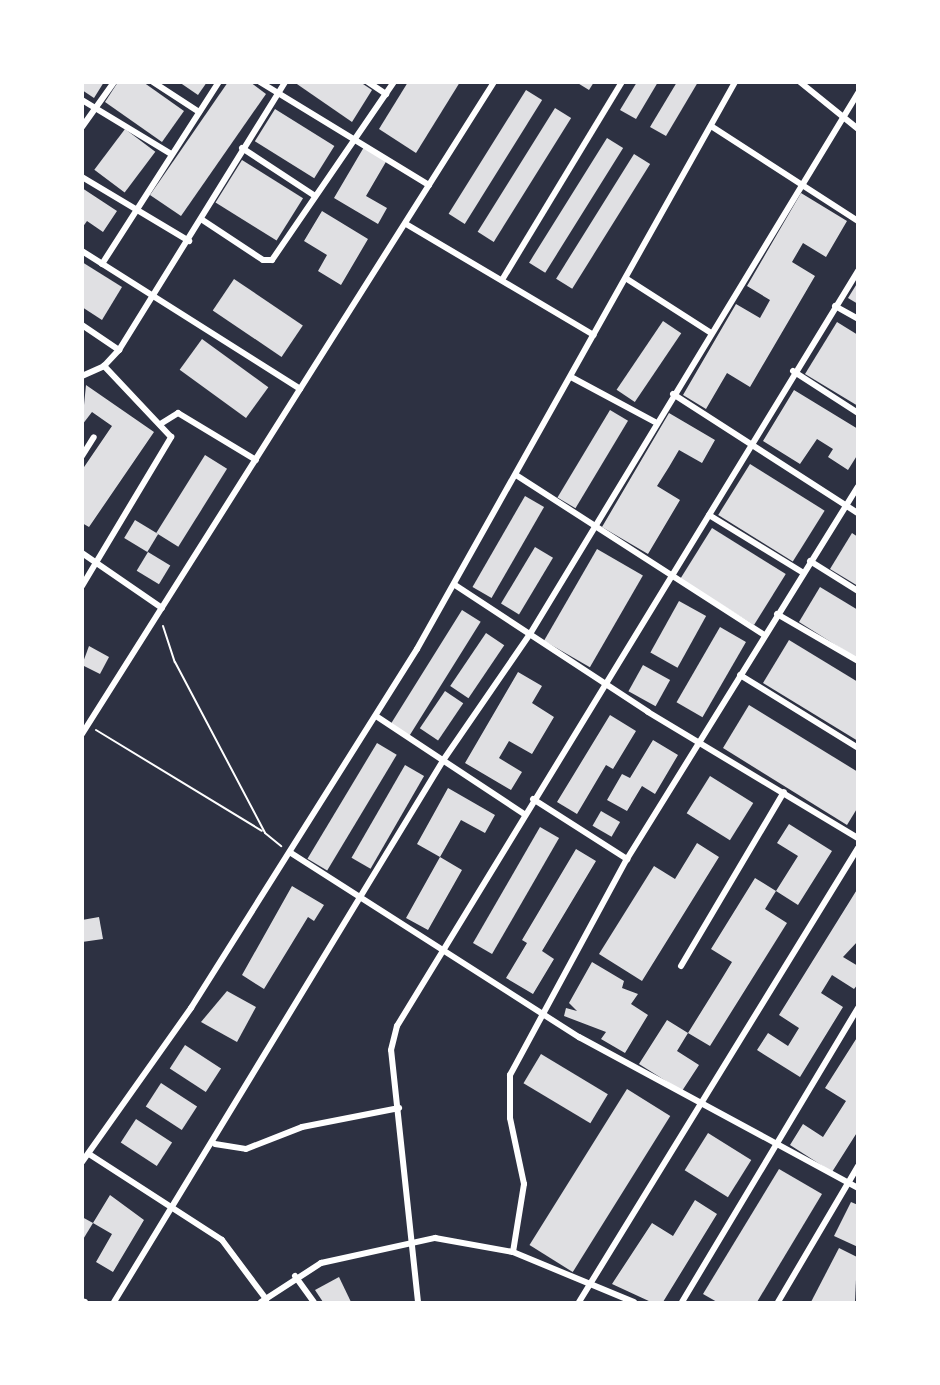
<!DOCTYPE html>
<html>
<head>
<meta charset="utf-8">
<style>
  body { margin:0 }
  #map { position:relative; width:940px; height:1385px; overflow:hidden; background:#2d3142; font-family:"Fira Sans Condensed",sans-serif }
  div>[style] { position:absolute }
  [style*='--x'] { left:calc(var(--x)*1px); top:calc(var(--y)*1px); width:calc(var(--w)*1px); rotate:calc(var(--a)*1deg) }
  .building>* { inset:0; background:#e0e0e3; transform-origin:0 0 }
  .path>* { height:2px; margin:-1px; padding:0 1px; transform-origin:1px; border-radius:1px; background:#fff }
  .minor>* { height:6px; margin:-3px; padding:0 3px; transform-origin:3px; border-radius:3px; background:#fff }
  span { translate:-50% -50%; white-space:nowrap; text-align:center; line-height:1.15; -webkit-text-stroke:6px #fff; paint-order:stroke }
  .frame { position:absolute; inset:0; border:84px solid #fff; pointer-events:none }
</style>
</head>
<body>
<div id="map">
  <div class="building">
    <div style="clip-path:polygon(82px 82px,104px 82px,94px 98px,82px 90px)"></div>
    <div style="clip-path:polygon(118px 82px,143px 82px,184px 111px,162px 142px,105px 102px)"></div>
    <div style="clip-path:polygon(179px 82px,207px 82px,198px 95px)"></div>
    <div style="clip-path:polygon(228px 82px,250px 82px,266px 94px,181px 216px,150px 195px)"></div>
    <div style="clip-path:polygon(294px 82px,360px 82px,372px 90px,352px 122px)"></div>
    <div style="clip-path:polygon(408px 82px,460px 82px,416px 153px,379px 129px)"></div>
    <div style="clip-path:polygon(576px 82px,594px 82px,589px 90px)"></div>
    <div style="clip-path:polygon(637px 82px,658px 82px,636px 119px,620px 110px)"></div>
    <div style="clip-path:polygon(677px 82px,698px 82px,666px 136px,650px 127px)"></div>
    <div style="left:526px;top:90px;width:19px;height:146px;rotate:32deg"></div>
    <div style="left:555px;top:108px;width:19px;height:146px;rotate:32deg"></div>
    <div style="left:275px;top:109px;width:70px;height:38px;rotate:32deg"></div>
    <div style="left:125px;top:129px;width:38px;height:51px;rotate:37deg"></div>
    <div style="left:607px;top:138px;width:19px;height:147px;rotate:32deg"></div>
    <div style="clip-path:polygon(364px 147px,387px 160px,366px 196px,387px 208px,378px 224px,334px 198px)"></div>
    <div style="left:634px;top:154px;width:19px;height:147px;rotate:32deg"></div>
    <div style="left:242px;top:160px;width:72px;height:50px;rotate:32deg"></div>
    <div style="clip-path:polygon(82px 188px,117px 211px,103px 232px,87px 221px,82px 228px)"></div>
    <div style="clip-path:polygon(801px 193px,847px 221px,826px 257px,803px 243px,792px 262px,815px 276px,750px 387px,727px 373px,706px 409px,683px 395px,736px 304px,760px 318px,770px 300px,747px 286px)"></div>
    <div style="clip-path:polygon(322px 211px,368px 239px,341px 285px,318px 271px,327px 255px,304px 241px)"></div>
    <div style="clip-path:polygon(82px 262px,122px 287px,102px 320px,82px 307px)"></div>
    <div style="left:234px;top:279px;width:83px;height:38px;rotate:34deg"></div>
    <div style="clip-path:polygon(858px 282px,858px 304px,848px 298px)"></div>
    <div style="left:663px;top:321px;width:22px;height:83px;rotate:34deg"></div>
    <div style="clip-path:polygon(837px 322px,858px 335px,858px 406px,805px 374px)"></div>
    <div style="left:202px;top:339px;width:82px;height:38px;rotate:36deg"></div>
    <div style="clip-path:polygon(86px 385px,154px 432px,89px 527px,82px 523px,82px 470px,112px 426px,92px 412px,82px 425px)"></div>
    <div style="clip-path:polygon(794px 390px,858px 429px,858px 454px,848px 470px,828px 457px,833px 449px,817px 439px,800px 464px,763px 441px)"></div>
    <div style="left:610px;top:410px;width:21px;height:102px;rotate:31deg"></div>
    <div style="clip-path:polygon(669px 413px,715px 440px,702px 463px,679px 450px,669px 467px,657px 486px,680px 500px,648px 554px,602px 527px)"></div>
    <div style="left:205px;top:455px;width:26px;height:92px;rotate:32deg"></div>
    <div style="left:750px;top:464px;width:88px;height:60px;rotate:32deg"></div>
    <div style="left:525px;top:496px;width:22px;height:105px;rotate:30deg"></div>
    <div style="left:135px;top:520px;width:27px;height:21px;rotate:31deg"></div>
    <div style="left:712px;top:528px;width:87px;height:60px;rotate:32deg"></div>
    <div style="clip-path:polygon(852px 533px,858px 537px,858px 586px,830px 569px)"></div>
    <div style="left:535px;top:547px;width:21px;height:66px;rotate:31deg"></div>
    <div style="left:597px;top:549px;width:53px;height:106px;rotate:30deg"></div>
    <div style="left:148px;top:552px;width:26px;height:22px;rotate:31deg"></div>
    <div style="clip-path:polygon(820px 587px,858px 610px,858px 659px,799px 622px)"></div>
    <div style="left:679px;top:601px;width:31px;height:59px;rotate:29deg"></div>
    <div style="left:462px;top:610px;width:22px;height:135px;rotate:32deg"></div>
    <div style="left:720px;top:627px;width:30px;height:87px;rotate:30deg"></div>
    <div style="left:486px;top:633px;width:22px;height:64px;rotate:34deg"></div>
    <div style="clip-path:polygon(789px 640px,858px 682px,858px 741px,763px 683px)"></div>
    <div style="clip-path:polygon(89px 646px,109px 657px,100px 674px,82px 665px)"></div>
    <div style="left:643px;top:665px;width:31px;height:30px;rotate:29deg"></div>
    <div style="clip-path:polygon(518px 672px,542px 686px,532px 703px,554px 717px,532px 754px,509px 741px,499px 758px,522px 772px,511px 790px,465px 763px)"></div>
    <div style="left:445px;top:691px;width:22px;height:45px;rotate:34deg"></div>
    <div style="clip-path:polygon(749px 705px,858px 772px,858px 807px,847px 825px,723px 748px)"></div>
    <div style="clip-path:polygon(610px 715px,636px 731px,613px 769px,606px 765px,577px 814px,557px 802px)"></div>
    <div style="clip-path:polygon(653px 740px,678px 755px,655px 794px,642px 786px,627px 811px,607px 800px,622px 774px,630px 778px)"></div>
    <div style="left:377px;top:743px;width:23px;height:135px;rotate:31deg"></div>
    <div style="left:405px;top:765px;width:22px;height:107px;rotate:30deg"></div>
    <div style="left:710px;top:776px;width:51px;height:44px;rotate:32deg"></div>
    <div style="clip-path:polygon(448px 788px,495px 815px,485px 833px,461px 820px,440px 857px,462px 870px,428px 930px,406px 918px,440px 857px,417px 844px)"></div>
    <div style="left:601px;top:811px;width:22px;height:17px;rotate:30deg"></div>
    <div style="clip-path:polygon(789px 824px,832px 851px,798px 905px,776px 891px,765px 909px,787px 923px,710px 1046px,688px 1033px,677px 1051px,699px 1065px,682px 1091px,639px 1064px,667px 1020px,688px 1033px,721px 980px,732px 962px,711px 949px,755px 878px,776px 891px,798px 856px,777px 843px)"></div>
    <div style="left:540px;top:827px;width:22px;height:134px;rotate:30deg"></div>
    <div style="clip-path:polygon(697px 843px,719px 857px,642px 981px,599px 954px,654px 866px,675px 879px)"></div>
    <div style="clip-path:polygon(576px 849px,596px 861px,542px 951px,554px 959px,533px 994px,506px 978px,527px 943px,522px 940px)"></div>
    <div style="clip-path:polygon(292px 886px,324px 905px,314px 921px,308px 917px,264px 989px,242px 975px)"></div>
    <div style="clip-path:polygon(858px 888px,858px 941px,843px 957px,858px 966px,858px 984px,854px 989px,832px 975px,821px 993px,843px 1007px,800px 1077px,757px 1050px,768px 1033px,788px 1046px,799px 1028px,779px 1015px)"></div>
    <div style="clip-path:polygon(99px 917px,103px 939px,82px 942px,82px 920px)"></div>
    <div style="clip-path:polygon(592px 962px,624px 981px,622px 988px,638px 994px,631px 1004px,648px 1015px,625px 1053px,601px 1039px,606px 1032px,564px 1016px,566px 1008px,577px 1011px,569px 1003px)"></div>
    <div style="clip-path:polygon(227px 991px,256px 1007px,237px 1042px,201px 1022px)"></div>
    <div style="clip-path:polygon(858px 1036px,858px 1131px,832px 1172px,790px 1145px,803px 1124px,823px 1137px,846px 1101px,825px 1088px)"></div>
    <div style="left:185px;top:1045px;width:43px;height:28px;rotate:33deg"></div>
    <div style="left:541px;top:1054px;width:78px;height:34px;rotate:31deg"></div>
    <div style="left:161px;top:1083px;width:43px;height:28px;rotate:33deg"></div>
    <div style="left:627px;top:1089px;width:51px;height:184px;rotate:32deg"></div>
    <div style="left:136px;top:1119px;width:43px;height:28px;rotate:33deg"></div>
    <div style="left:708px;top:1133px;width:51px;height:44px;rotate:32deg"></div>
    <div style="clip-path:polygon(779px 1169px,822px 1194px,757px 1302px,717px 1302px,703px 1294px)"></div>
    <div style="clip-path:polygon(110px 1195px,144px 1220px,113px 1272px,96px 1262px,112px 1234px,93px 1223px)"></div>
    <div style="clip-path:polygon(695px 1200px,717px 1214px,663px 1302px,651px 1302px,612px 1284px,652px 1223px,673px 1236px)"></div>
    <div style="clip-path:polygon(851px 1202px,858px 1205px,858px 1247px,834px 1236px)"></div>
    <div style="clip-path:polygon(82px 1217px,93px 1223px,82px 1241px)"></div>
    <div style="clip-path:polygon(839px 1248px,857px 1257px,855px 1302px,811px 1302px)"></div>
    <div style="clip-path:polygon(339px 1277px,351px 1302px,323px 1302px,315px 1290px)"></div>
  </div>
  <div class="path">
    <div style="--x:163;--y:626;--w:38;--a:72"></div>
    <div style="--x:175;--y:662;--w:193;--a:62.2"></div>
    <div style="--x:265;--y:833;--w:21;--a:39"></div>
    <div style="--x:96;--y:730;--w:194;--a:31.3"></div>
  </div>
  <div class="minor">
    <div style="--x:153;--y:82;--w:55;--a:33.1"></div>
    <div style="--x:260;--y:82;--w:198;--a:31.4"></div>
    <div style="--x:368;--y:82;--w:22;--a:34"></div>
    <div style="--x:800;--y:82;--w:75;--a:39"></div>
    <div style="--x:82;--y:100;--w:104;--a:31.2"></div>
    <div style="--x:711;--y:126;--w:175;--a:32.9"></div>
    <div style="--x:82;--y:127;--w:55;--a:-54.6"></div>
    <div style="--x:242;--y:148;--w:87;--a:33.3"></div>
    <div style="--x:82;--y:177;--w:125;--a:30.9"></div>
    <div style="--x:201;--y:219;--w:74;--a:33.5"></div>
    <div style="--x:263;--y:260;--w:9;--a:0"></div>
    <div style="--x:272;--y:260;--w:216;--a:-55.6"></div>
    <div style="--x:406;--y:224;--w:218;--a:30.6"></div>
    <div style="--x:82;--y:251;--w:258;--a:32.3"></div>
    <div style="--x:102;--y:264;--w:216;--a:-57.3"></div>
    <div style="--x:627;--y:279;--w:100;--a:32.7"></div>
    <div style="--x:502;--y:280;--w:232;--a:-58.8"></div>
    <div style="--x:835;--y:306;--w:26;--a:29"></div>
    <div style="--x:82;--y:325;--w:45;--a:34"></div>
    <div style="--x:793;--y:371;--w:77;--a:32.9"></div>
    <div style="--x:82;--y:376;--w:24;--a:-24"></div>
    <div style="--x:104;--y:366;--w:22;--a:-47"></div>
    <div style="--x:119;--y:350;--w:315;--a:-58.2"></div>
    <div style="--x:571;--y:377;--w:95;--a:28.2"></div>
    <div style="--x:673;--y:394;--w:220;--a:32.8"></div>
    <div style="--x:162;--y:423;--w:19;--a:-32"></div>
    <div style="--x:178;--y:413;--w:91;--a:31.1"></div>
    <div style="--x:82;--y:456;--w:22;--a:-58"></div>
    <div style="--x:516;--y:475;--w:295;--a:32.8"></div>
    <div style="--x:709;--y:515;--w:109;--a:31.5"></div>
    <div style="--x:82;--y:553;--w:97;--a:34.5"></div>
    <div style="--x:810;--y:561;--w:57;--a:32"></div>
    <div style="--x:455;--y:585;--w:231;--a:33.3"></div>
    <div style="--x:648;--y:712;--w:245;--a:31"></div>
    <div style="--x:82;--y:586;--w:174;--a:-59.1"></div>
    <div style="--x:171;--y:437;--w:98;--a:-133.3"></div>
    <div style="--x:777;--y:614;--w:94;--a:30.1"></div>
    <div style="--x:740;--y:675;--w:139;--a:31.7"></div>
    <div style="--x:376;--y:716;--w:178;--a:33.5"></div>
    <div style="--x:82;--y:734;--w:771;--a:-57.71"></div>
    <div style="--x:533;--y:799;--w:112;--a:32.6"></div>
    <div style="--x:291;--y:853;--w:342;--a:32.6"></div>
    <div style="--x:579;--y:1037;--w:317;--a:28.4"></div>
    <div style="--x:681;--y:966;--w:202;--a:-59.4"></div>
    <div style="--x:215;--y:1144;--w:31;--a:9"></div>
    <div style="--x:246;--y:1149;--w:60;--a:-21.4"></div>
    <div style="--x:302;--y:1127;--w:99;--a:-11.1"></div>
    <div style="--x:89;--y:1154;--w:158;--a:32.9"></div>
    <div style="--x:222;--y:1240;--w:74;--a:53.3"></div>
    <div style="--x:82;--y:1162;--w:189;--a:-54.7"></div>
    <div style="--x:191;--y:1008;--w:424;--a:-57.8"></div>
    <div style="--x:417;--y:649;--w:650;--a:-60.71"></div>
    <div style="--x:513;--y:1252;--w:69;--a:-80.8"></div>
    <div style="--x:524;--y:1184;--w:67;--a:-102"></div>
    <div style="--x:510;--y:1118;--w:43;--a:-90"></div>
    <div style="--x:510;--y:1075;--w:246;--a:-61.6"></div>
    <div style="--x:627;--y:859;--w:438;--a:-58.2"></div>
    <div style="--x:295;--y:1276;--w:32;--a:54"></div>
    <div style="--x:82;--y:1301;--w:3;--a:18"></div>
    <div style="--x:114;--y:1302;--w:635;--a:-58.71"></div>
    <div style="--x:444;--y:759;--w:152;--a:-55.5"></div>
    <div style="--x:530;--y:634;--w:633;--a:-58.77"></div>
    <div style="--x:261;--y:1302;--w:72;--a:-33"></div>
    <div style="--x:321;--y:1263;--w:117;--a:-12.4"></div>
    <div style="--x:435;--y:1238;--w:79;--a:10.2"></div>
    <div style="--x:513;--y:1252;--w:131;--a:22.5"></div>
    <div style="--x:418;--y:1302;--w:253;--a:-96.1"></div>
    <div style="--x:391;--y:1050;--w:25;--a:-76"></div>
    <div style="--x:397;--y:1026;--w:885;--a:-58.59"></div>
    <div style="--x:579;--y:1302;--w:533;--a:-58.43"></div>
    <div style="--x:682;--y:1302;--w:343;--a:-59.1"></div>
    <div style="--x:778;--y:1302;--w:158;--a:-59.5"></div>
  </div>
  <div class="frame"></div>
</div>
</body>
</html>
